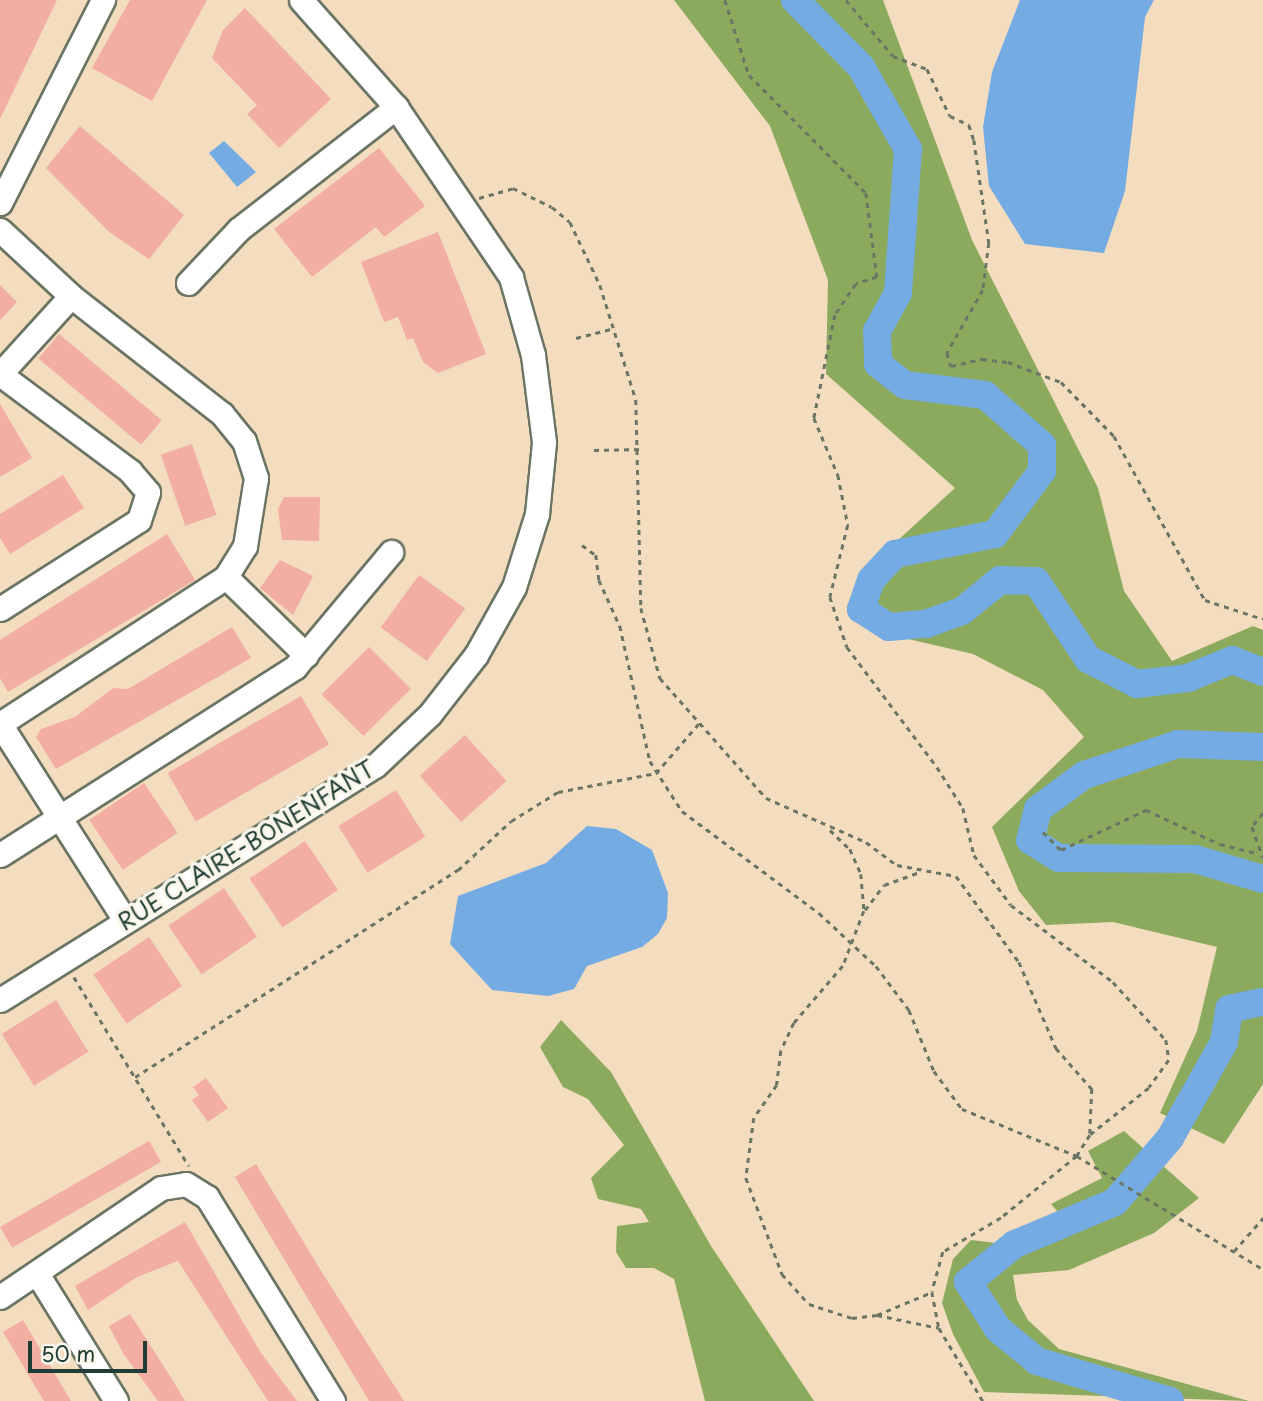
<!DOCTYPE html>
<html>
<head>
<meta charset="utf-8">
<style>
  body { margin:0 }
  #map { position:relative; width:1263px; height:1401px; overflow:hidden; background:#f4dcbe; font-family:"Playpen Sans",sans-serif }
  div>[style] { position:absolute }
  [style*='--x'] { left:calc(var(--x)*1px); top:calc(var(--y)*1px); width:calc(var(--w)*1px); rotate:calc(var(--a)*1deg) }
  .forest>* { inset:0; background:#8caa5d }
  .water>* { inset:0; background:#73abe2 }
  .river>* { height:28px; margin:-14px; padding:0 14px; transform-origin:14px; border-radius:14px; background:#73abe2 }
  .building>* { inset:0; background:#f1aea1; transform-origin:0 0 }
  .path>* { height:2.5px; margin-top:-1.25px; transform-origin:0; background:repeating-linear-gradient(90deg,#6a7564 0 5px,transparent 0 10px) }
  .roads { filter:drop-shadow(2px 0 #6a7564) drop-shadow(-2px 0 #6a7564) drop-shadow(0 2px #6a7564) drop-shadow(0 -2px #6a7564) }
  .minor>* { height:23px; margin:-11.5px; padding:0 11.5px; transform-origin:11.5px; border-radius:11.5px; background:#fff }
  span { translate:-50% -50%; white-space:nowrap; text-align:center; line-height:1.15; -webkit-text-stroke:7px #fbf7ec; paint-order:stroke }
  .street-label { font-size:23px; color:#1f3d34 }
  .scale { position:absolute; left:28px; top:1341px; width:119px; height:32px; box-sizing:border-box; border:4px solid #1f3d34; border-top:0; padding-left:9px; font-size:21px; line-height:24px; white-space:nowrap; color:#1f3d34; -webkit-text-stroke:5px #fbf7ec; paint-order:stroke }
</style>
</head>
<body>
<div id="map">
  <div class="forest">
    <div style="clip-path:polygon(674px 0,883px 0,972px 240px,1098px 488px,1124px 591px,1172px 661px,1253px 626px,1263px 630px,1263px 1084px,1224px 1144px,1160px 1113px,1197px 1031px,1217px 947px,1113px 922px,1046px 925px,1019px 891px,992px 827px,1084px 737px,1043px 690px,973px 654px,878px 632px,861px 574px,955px 488px,826px 374px,828px 280px,770px 126px)"></div>
    <div style="clip-path:polygon(561px 1020px,611px 1072px,711px 1246px,814px 1401px,705px 1401px,674px 1279px,654px 1268px,626px 1268px,616px 1252px,617px 1226px,649px 1222px,641px 1209px,598px 1199px,591px 1178px,624px 1145px,588px 1099px,563px 1087px,540px 1047px)"></div>
    <div style="clip-path:polygon(1124px 1131px,1199px 1198px,1154px 1233px,1069px 1270px,1013px 1275px,1017px 1300px,1028px 1320px,1059px 1349px,1249px 1401px,984px 1392px,953px 1334px,942px 1303px,953px 1259px,971px 1240px,996px 1243px,1058px 1212px,1051px 1204px,1102px 1178px,1088px 1151px)"></div>
  </div>
  <div class="water">
    <div style="clip-path:polygon(1020px 0,1154px 0,1145px 17px,1125px 191px,1104px 253px,1025px 244px,989px 186px,983px 127px,992px 72px)"></div>
    <div style="clip-path:polygon(224px 141px,256px 172px,237px 187px,209px 153px)"></div>
    <div style="clip-path:polygon(587px 826px,616px 829px,652px 850px,668px 893px,667px 918px,658px 934px,642px 947px,587px 966px,574px 989px,548px 996px,492px 990px,450px 944px,458px 896px,546px 863px)"></div>
  </div>
  <div class="river">
    <div style="--x:795;--y:0;--w:94;--a:45.4"></div>
    <div style="--x:861;--y:67;--w:95;--a:60.2"></div>
    <div style="--x:908;--y:149;--w:144;--a:94"></div>
    <div style="--x:898;--y:293;--w:43;--a:118.9"></div>
    <div style="--x:877;--y:331;--w:33;--a:88"></div>
    <div style="--x:878;--y:364;--w:34;--a:38"></div>
    <div style="--x:905;--y:385;--w:81;--a:7.1"></div>
    <div style="--x:985;--y:395;--w:76;--a:41.3"></div>
    <div style="--x:1042;--y:445;--w:26;--a:90"></div>
    <div style="--x:1042;--y:471;--w:79;--a:126.7"></div>
    <div style="--x:995;--y:534;--w:102;--a:168.7"></div>
    <div style="--x:895;--y:554;--w:35;--a:133"></div>
    <div style="--x:871;--y:580;--w:31;--a:109"></div>
    <div style="--x:861;--y:609;--w:33;--a:33"></div>
    <div style="--x:889;--y:627;--w:37;--a:-5"></div>
    <div style="--x:926;--y:624;--w:38;--a:-20"></div>
    <div style="--x:962;--y:611;--w:49;--a:-39.2"></div>
    <div style="--x:1000;--y:580;--w:36;--a:2"></div>
    <div style="--x:1036;--y:581;--w:94;--a:56.3"></div>
    <div style="--x:1088;--y:659;--w:55;--a:27"></div>
    <div style="--x:1137;--y:684;--w:51;--a:-6.7"></div>
    <div style="--x:1188;--y:678;--w:48;--a:-22.2"></div>
    <div style="--x:1232;--y:660;--w:33;--a:21"></div>
    <div style="--x:1263;--y:747;--w:85;--a:-178"></div>
    <div style="--x:1178;--y:744;--w:99;--a:161.7"></div>
    <div style="--x:1084;--y:775;--w:57;--a:143.5"></div>
    <div style="--x:1038;--y:809;--w:32;--a:104"></div>
    <div style="--x:1030;--y:840;--w:34;--a:32"></div>
    <div style="--x:1059;--y:858;--w:136;--a:0.4"></div>
    <div style="--x:1195;--y:859;--w:71;--a:16.4"></div>
    <div style="--x:1170;--y:1401;--w:139;--a:-163.3"></div>
    <div style="--x:1037;--y:1361;--w:50;--a:-140.6"></div>
    <div style="--x:998;--y:1329;--w:56;--a:-122.6"></div>
    <div style="--x:968;--y:1282;--w:60;--a:-39"></div>
    <div style="--x:1015;--y:1244;--w:108;--a:-22.8"></div>
    <div style="--x:1115;--y:1202;--w:84;--a:-49.3"></div>
    <div style="--x:1170;--y:1138;--w:110;--a:-60.6"></div>
    <div style="--x:1224;--y:1042;--w:33;--a:-81"></div>
    <div style="--x:1229;--y:1009;--w:35;--a:-12"></div>
  </div>
  <div class="building">
    <div style="clip-path:polygon(0 0,57px 0,0 119px)"></div>
    <div style="clip-path:polygon(130px 0,207px 0,152px 101px,92px 68px)"></div>
    <div style="clip-path:polygon(245px 8px,331px 99px,279px 148px,247px 114px,257px 105px,212px 58px,223px 30px)"></div>
    <div style="clip-path:polygon(80px 126px,184px 215px,149px 259px,109px 232px,46px 168px)"></div>
    <div style="clip-path:polygon(379px 148px,425px 206px,384px 237px,376px 227px,312px 277px,274px 229px)"></div>
    <div style="clip-path:polygon(438px 232px,486px 354px,438px 373px,423px 362px,413px 338px,407px 340px,398px 317px,384px 322px,361px 262px)"></div>
    <div style="clip-path:polygon(0 285px,17px 302px,0 320px)"></div>
    <div style="left:59px;top:334px;width:134px;height:32px;rotate:40deg"></div>
    <div style="clip-path:polygon(0 404px,32px 458px,0 477px)"></div>
    <div style="left:192px;top:444px;width:75px;height:33px;rotate:71deg"></div>
    <div style="clip-path:polygon(63px 475px,84px 508px,10px 554px,0 538px,0 514px)"></div>
    <div style="clip-path:polygon(284px 497px,320px 497px,319px 541px,282px 540px,278px 509px)"></div>
    <div style="clip-path:polygon(167px 534px,195px 580px,8px 692px,0 678px,0 640px)"></div>
    <div style="clip-path:polygon(280px 560px,313px 576px,293px 615px,260px 588px)"></div>
    <div style="left:419px;top:575px;width:57px;height:65px;rotate:36deg"></div>
    <div style="clip-path:polygon(232px 627px,251px 658px,56px 769px,36px 737px,41px 729px,75px 717px,113px 688px,128px 689px)"></div>
    <div style="left:369px;top:647px;width:59px;height:67px;rotate:45deg"></div>
    <div style="left:301px;top:696px;width:56px;height:154px;rotate:60deg"></div>
    <div style="left:465px;top:735px;width:62px;height:61px;rotate:48deg"></div>
    <div style="left:144px;top:783px;width:60px;height:66px;rotate:56deg"></div>
    <div style="left:396px;top:790px;width:55px;height:68px;rotate:58deg"></div>
    <div style="left:305px;top:841px;width:59px;height:67px;rotate:56deg"></div>
    <div style="left:224px;top:888px;width:59px;height:67px;rotate:56deg"></div>
    <div style="left:149px;top:937px;width:59px;height:67px;rotate:56deg"></div>
    <div style="left:56px;top:1000px;width:61px;height:64px;rotate:58deg"></div>
    <div style="clip-path:polygon(206px 1078px,228px 1108px,208px 1122px,192px 1100px,199px 1095px,193px 1087px)"></div>
    <div style="left:149px;top:1141px;width:24px;height:172px;rotate:60deg"></div>
    <div style="clip-path:polygon(256px 1164px,323px 1274px,404px 1401px,369px 1401px,235px 1177px)"></div>
    <div style="clip-path:polygon(185px 1222px,261px 1353px,297px 1401px,268px 1401px,178px 1261px,137px 1277px,88px 1310px,75px 1286px)"></div>
    <div style="clip-path:polygon(130px 1314px,170px 1376px,185px 1401px,158px 1401px,123px 1353px,109px 1326px)"></div>
    <div style="clip-path:polygon(23px 1320px,71px 1401px,44px 1401px,3px 1332px)"></div>
  </div>
  <div class="path">
    <div style="--x:725;--y:0;--w:79;--a:72.3"></div>
    <div style="--x:749;--y:75;--w:166;--a:45.2"></div>
    <div style="--x:866;--y:193;--w:85;--a:82.5"></div>
    <div style="--x:877;--y:277;--w:22;--a:162"></div>
    <div style="--x:856;--y:284;--w:37;--a:124"></div>
    <div style="--x:835;--y:315;--w:105;--a:101.5"></div>
    <div style="--x:814;--y:418;--w:62;--a:67.2"></div>
    <div style="--x:838;--y:475;--w:51;--a:78.7"></div>
    <div style="--x:848;--y:525;--w:74;--a:104"></div>
    <div style="--x:830;--y:597;--w:53;--a:71.2"></div>
    <div style="--x:847;--y:647;--w:150;--a:53.1"></div>
    <div style="--x:937;--y:767;--w:49;--a:57.6"></div>
    <div style="--x:963;--y:808;--w:48;--a:76.8"></div>
    <div style="--x:974;--y:855;--w:62;--a:53.5"></div>
    <div style="--x:1011;--y:905;--w:128;--a:37"></div>
    <div style="--x:1113;--y:982;--w:79;--a:47.6"></div>
    <div style="--x:1166;--y:1040;--w:20;--a:81"></div>
    <div style="--x:1169;--y:1060;--w:34;--a:126"></div>
    <div style="--x:1149;--y:1088;--w:75;--a:141.5"></div>
    <div style="--x:1090;--y:1135;--w:25;--a:122"></div>
    <div style="--x:1077;--y:1156;--w:98;--a:140.8"></div>
    <div style="--x:1001;--y:1218;--w:67;--a:149.6"></div>
    <div style="--x:943;--y:1252;--w:41;--a:105.4"></div>
    <div style="--x:932;--y:1292;--w:37;--a:79"></div>
    <div style="--x:939;--y:1328;--w:85;--a:58.9"></div>
    <div style="--x:846;--y:0;--w:73;--a:50"></div>
    <div style="--x:893;--y:56;--w:36;--a:21"></div>
    <div style="--x:927;--y:69;--w:52;--a:63.9"></div>
    <div style="--x:950;--y:116;--w:21;--a:25"></div>
    <div style="--x:969;--y:125;--w:16;--a:72"></div>
    <div style="--x:974;--y:140;--w:104;--a:81.7"></div>
    <div style="--x:989;--y:243;--w:47;--a:97.3"></div>
    <div style="--x:983;--y:290;--w:73;--a:119.7"></div>
    <div style="--x:947;--y:353;--w:14;--a:73"></div>
    <div style="--x:951;--y:366;--w:32;--a:-13"></div>
    <div style="--x:982;--y:359;--w:26;--a:7"></div>
    <div style="--x:1008;--y:362;--w:57;--a:20.7"></div>
    <div style="--x:1061;--y:382;--w:76;--a:45.5"></div>
    <div style="--x:1114;--y:436;--w:188;--a:61"></div>
    <div style="--x:1205;--y:600;--w:61;--a:18.1"></div>
    <div style="--x:479;--y:198;--w:35;--a:-16"></div>
    <div style="--x:513;--y:188;--w:43;--a:26"></div>
    <div style="--x:552;--y:207;--w:23;--a:40"></div>
    <div style="--x:570;--y:222;--w:70;--a:64.5"></div>
    <div style="--x:600;--y:285;--w:121;--a:72.6"></div>
    <div style="--x:636;--y:400;--w:208;--a:88.6"></div>
    <div style="--x:641;--y:608;--w:73;--a:74.8"></div>
    <div style="--x:660;--y:678;--w:160;--a:48.5"></div>
    <div style="--x:766;--y:798;--w:109;--a:23.7"></div>
    <div style="--x:866;--y:842;--w:39;--a:37"></div>
    <div style="--x:897;--y:865;--w:60;--a:10.6"></div>
    <div style="--x:956;--y:876;--w:107;--a:53.8"></div>
    <div style="--x:1019;--y:962;--w:94;--a:66.7"></div>
    <div style="--x:1056;--y:1048;--w:55;--a:48.7"></div>
    <div style="--x:1092;--y:1089;--w:44;--a:92.6"></div>
    <div style="--x:576;--y:338;--w:40;--a:-14.4"></div>
    <div style="--x:594;--y:450;--w:48;--a:-1.2"></div>
    <div style="--x:582;--y:545;--w:17;--a:36"></div>
    <div style="--x:596;--y:555;--w:25;--a:83"></div>
    <div style="--x:599;--y:580;--w:51;--a:65.5"></div>
    <div style="--x:620;--y:626;--w:138;--a:77.5"></div>
    <div style="--x:650;--y:761;--w:59;--a:57.4"></div>
    <div style="--x:682;--y:811;--w:171;--a:36.7"></div>
    <div style="--x:819;--y:913;--w:78;--a:42.9"></div>
    <div style="--x:876;--y:966;--w:55;--a:53.1"></div>
    <div style="--x:909;--y:1010;--w:66;--a:67.7"></div>
    <div style="--x:934;--y:1071;--w:47;--a:53.6"></div>
    <div style="--x:962;--y:1109;--w:124;--a:22.2"></div>
    <div style="--x:1077;--y:1156;--w:218;--a:31.3"></div>
    <div style="--x:1263;--y:813;--w:18;--a:128"></div>
    <div style="--x:1252;--y:827;--w:33;--a:70"></div>
    <div style="--x:830;--y:830;--w:28;--a:44"></div>
    <div style="--x:850;--y:849;--w:27;--a:66"></div>
    <div style="--x:861;--y:874;--w:37;--a:85"></div>
    <div style="--x:864;--y:911;--w:59;--a:110.9"></div>
    <div style="--x:843;--y:966;--w:75;--a:130.7"></div>
    <div style="--x:794;--y:1023;--w:31;--a:115"></div>
    <div style="--x:781;--y:1051;--w:34;--a:97"></div>
    <div style="--x:777;--y:1085;--w:40;--a:124.9"></div>
    <div style="--x:754;--y:1118;--w:61;--a:97.6"></div>
    <div style="--x:746;--y:1178;--w:103;--a:69.4"></div>
    <div style="--x:782;--y:1274;--w:40;--a:48"></div>
    <div style="--x:809;--y:1304;--w:45;--a:18"></div>
    <div style="--x:852;--y:1318;--w:25;--a:-7"></div>
    <div style="--x:877;--y:1315;--w:60;--a:-22.7"></div>
    <div style="--x:1043;--y:832;--w:25;--a:45"></div>
    <div style="--x:1061;--y:850;--w:94;--a:-25.2"></div>
    <div style="--x:1146;--y:810;--w:81;--a:24.7"></div>
    <div style="--x:1220;--y:844;--w:37;--a:14"></div>
    <div style="--x:865;--y:910;--w:31;--a:-53"></div>
    <div style="--x:884;--y:885;--w:38;--a:-20"></div>
    <div style="--x:74;--y:977;--w:221;--a:58.7"></div>
    <div style="--x:135;--y:1077;--w:384;--a:-32.7"></div>
    <div style="--x:458;--y:870;--w:72;--a:-42.8"></div>
    <div style="--x:511;--y:821;--w:55;--a:-31.7"></div>
    <div style="--x:558;--y:792;--w:100;--a:-11"></div>
    <div style="--x:656;--y:773;--w:67;--a:-49.2"></div>
    <div style="--x:1234;--y:1251;--w:44;--a:-48.7"></div>
    <div style="--x:877;--y:1315;--w:63;--a:11.8"></div>
  </div>
  <div class="roads">
    <div class="minor">
      <div style="--x:0;--y:203;--w:228;--a:-63.1"></div>
      <div style="--x:0;--y:230;--w:97;--a:42.9"></div>
      <div style="--x:71;--y:296;--w:192;--a:38"></div>
      <div style="--x:222;--y:414;--w:35;--a:51"></div>
      <div style="--x:244;--y:441;--w:39;--a:72"></div>
      <div style="--x:256;--y:478;--w:69;--a:99.2"></div>
      <div style="--x:245;--y:546;--w:36;--a:122"></div>
      <div style="--x:226;--y:577;--w:270;--a:147"></div>
      <div style="--x:188;--y:283;--w:74;--a:-46.6"></div>
      <div style="--x:239;--y:229;--w:199;--a:-37.8"></div>
      <div style="--x:0;--y:374;--w:105;--a:-47.7"></div>
      <div style="--x:226;--y:577;--w:112;--a:44.3"></div>
      <div style="--x:0;--y:609;--w:165;--a:-32.6"></div>
      <div style="--x:139;--y:520;--w:29;--a:-72"></div>
      <div style="--x:148;--y:492;--w:28;--a:-131"></div>
      <div style="--x:130;--y:471;--w:162;--a:-143.3"></div>
      <div style="--x:0;--y:724;--w:232;--a:57.5"></div>
      <div style="--x:0;--y:855;--w:350;--a:-32.5"></div>
      <div style="--x:295;--y:667;--w:150;--a:-50.1"></div>
      <div style="--x:0;--y:1000;--w:442;--a:-32"></div>
      <div style="--x:375;--y:766;--w:76;--a:-43.4"></div>
      <div style="--x:430;--y:714;--w:75;--a:-52.1"></div>
      <div style="--x:476;--y:655;--w:78;--a:-60.8"></div>
      <div style="--x:514;--y:587;--w:77;--a:-72.5"></div>
      <div style="--x:537;--y:514;--w:72;--a:-84.4"></div>
      <div style="--x:544;--y:442;--w:88;--a:-97.2"></div>
      <div style="--x:533;--y:355;--w:81;--a:-105.8"></div>
      <div style="--x:511;--y:277;--w:205;--a:-124.1"></div>
      <div style="--x:396;--y:107;--w:143;--a:-131.6"></div>
      <div style="--x:38;--y:1275;--w:148;--a:58.2"></div>
      <div style="--x:0;--y:1297;--w:194;--a:-34.1"></div>
      <div style="--x:161;--y:1188;--w:25;--a:-9"></div>
      <div style="--x:186;--y:1184;--w:25;--a:32"></div>
      <div style="--x:207;--y:1197;--w:240;--a:58.3"></div>
    </div>
  </div>
  <div class="street-label">
    <span style="left:246px;top:845px;rotate:-32deg">RUE CLAIRE-BONENFANT</span>
  </div>
  <div class="scale">50 m</div>
</div>
</body>
</html>
